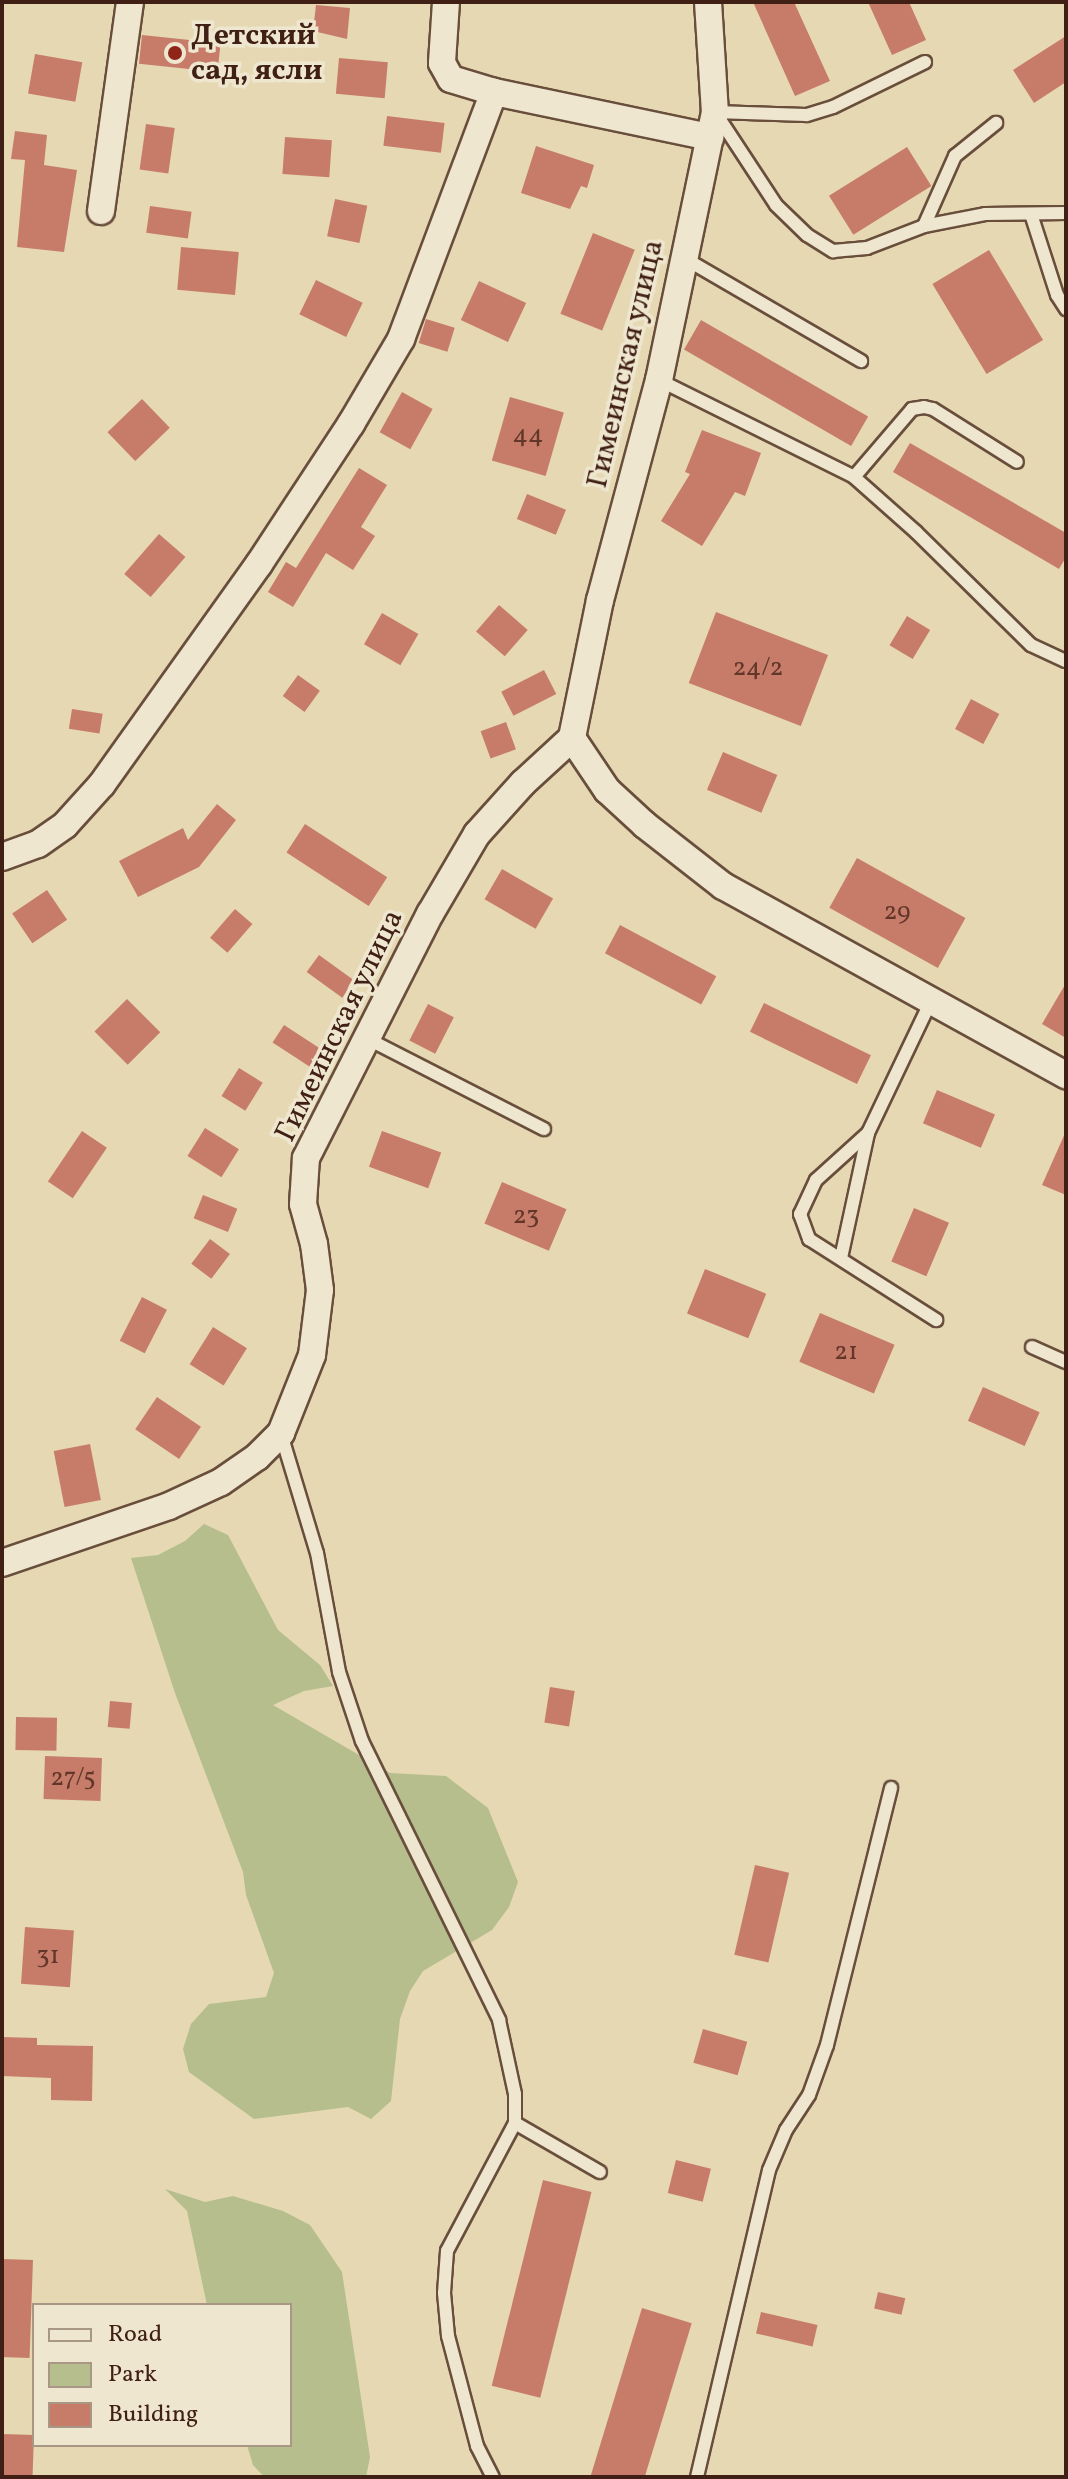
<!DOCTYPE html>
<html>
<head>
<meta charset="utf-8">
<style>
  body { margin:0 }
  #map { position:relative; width:1068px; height:2479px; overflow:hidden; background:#e5d8b3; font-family:Vollkorn,serif }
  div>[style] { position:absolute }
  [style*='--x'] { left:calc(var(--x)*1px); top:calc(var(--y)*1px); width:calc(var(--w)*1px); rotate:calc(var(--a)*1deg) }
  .green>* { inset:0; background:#b5be8c }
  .building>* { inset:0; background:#c77c6a; transform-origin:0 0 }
  .roads { filter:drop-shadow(2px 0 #694e3c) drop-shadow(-2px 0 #694e3c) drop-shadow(0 2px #694e3c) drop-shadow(0 -2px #694e3c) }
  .service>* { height:12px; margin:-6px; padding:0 6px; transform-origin:6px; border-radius:6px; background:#eee6ce }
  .minor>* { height:26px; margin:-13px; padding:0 13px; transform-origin:13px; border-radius:13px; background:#eee6ce }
  .dots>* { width:22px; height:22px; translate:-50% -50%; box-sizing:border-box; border:4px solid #eee6ce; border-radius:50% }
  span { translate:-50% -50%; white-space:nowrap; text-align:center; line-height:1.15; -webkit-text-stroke:7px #eee6ce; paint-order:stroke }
  .number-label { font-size:26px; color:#62372a }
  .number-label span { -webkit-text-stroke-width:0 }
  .poi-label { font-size:30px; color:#402014; font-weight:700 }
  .left { translate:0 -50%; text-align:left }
  .street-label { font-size:30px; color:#402014 }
  .frame { position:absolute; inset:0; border:4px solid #402014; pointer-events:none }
  .legend { position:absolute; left:32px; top:2303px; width:260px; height:144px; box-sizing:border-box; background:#eee6ce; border:2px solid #a89784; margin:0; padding:10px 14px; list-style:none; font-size:24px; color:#402014 }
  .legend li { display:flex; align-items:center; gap:16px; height:40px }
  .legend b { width:40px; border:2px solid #a89784 }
</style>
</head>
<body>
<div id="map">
  <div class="green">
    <div style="clip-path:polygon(204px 1524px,228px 1535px,278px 1630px,320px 1665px,333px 1686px,304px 1691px,273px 1705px,390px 1773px,446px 1776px,488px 1808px,518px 1882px,509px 1907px,492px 1930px,423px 1971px,410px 1991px,400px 2019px,391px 2101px,371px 2119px,348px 2107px,254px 2119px,189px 2072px,183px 2049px,191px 2024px,209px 2004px,266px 1997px,274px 1973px,246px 1895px,243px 1872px,175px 1693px,131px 1558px,158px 1555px,185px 1541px)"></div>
    <div style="clip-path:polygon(165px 2189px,205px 2202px,233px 2196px,283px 2211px,310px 2225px,342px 2272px,370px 2457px,366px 2477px,264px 2477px,253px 2465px,247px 2445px,290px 2445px,290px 2305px,207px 2305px,187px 2211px)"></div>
  </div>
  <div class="building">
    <div style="clip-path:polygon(753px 2px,794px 2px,830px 81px,795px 96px)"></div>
    <div style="clip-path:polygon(868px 2px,909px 2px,926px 40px,892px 55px)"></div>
    <div style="clip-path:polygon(316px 5px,350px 8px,347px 39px,313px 31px)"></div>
    <div style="left:142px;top:35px;width:79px;height:29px;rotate:6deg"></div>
    <div style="clip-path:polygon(1066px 36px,1066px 82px,1034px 103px,1013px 70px)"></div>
    <div style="left:35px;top:54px;width:48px;height:40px;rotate:10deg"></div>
    <div style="left:339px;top:58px;width:49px;height:36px;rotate:5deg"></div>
    <div style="left:387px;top:116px;width:58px;height:30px;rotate:7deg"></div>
    <div style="left:146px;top:124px;width:29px;height:46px;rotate:8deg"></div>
    <div style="clip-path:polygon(15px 131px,47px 135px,44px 165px,77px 170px,64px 252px,17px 247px,25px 160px,11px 159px)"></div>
    <div style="left:285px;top:137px;width:47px;height:37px;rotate:4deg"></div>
    <div style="clip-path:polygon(536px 146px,594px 165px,587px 188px,581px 186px,570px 209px,521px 193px)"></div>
    <div style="left:907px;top:147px;width:46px;height:92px;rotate:58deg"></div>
    <div style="left:335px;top:199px;width:33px;height:38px;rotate:12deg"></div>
    <div style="left:150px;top:206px;width:42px;height:27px;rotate:8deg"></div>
    <div style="left:593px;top:233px;width:45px;height:87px;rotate:22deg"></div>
    <div style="left:181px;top:247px;width:58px;height:43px;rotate:5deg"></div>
    <div style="left:989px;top:250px;width:105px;height:66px;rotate:59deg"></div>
    <div style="left:316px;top:280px;width:52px;height:38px;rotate:26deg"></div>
    <div style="left:479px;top:281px;width:52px;height:43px;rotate:25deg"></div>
    <div style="left:426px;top:319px;width:30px;height:25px;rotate:17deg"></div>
    <div style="left:701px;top:320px;width:193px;height:34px;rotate:30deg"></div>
    <div style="left:402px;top:392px;width:35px;height:46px;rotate:29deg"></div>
    <div style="left:510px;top:397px;width:56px;height:66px;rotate:16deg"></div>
    <div style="left:142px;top:399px;width:40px;height:48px;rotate:46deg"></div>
    <div style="clip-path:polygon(702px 430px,761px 453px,745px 496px,735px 492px,702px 546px,661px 521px,690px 474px,685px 472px)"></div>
    <div style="clip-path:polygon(910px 443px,1066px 533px,1066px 557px,1059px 569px,893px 472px)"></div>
    <div style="clip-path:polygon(359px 468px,387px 485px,361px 527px,375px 536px,353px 570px,326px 553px,293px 607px,268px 592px,286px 562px,296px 568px)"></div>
    <div style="left:527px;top:494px;width:42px;height:27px;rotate:22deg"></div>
    <div style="left:159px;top:534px;width:35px;height:53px;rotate:41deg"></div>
    <div style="left:499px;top:605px;width:38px;height:35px;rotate:41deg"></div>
    <div style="left:716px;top:612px;width:120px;height:76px;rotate:21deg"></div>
    <div style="left:382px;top:613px;width:42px;height:36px;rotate:30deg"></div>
    <div style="left:907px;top:616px;width:27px;height:34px;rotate:31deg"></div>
    <div style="left:544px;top:670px;width:27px;height:48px;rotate:63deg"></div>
    <div style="left:298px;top:675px;width:27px;height:26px;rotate:36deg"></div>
    <div style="left:971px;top:699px;width:32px;height:34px;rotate:28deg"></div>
    <div style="left:72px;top:709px;width:31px;height:20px;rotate:9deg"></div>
    <div style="left:506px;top:722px;width:29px;height:27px;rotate:70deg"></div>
    <div style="left:723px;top:752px;width:59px;height:41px;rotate:23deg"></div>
    <div style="clip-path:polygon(217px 804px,236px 820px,199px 867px,138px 897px,119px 861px,183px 828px,188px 840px)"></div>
    <div style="left:305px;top:824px;width:98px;height:34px;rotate:33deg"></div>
    <div style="left:857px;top:858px;width:124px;height:57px;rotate:29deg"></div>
    <div style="left:502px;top:869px;width:59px;height:35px;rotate:30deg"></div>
    <div style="left:47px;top:890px;width:36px;height:42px;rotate:56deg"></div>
    <div style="left:235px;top:909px;width:23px;height:38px;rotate:41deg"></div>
    <div style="left:620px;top:925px;width:109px;height:32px;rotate:28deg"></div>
    <div style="left:319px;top:955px;width:44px;height:21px;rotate:36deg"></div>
    <div style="clip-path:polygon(1066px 983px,1066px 1038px,1042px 1024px)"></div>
    <div style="left:127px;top:999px;width:47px;height:46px;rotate:45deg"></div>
    <div style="left:764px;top:1003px;width:119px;height:32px;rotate:26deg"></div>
    <div style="left:428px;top:1004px;width:29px;height:41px;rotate:27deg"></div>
    <div style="left:284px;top:1025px;width:54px;height:21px;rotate:33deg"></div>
    <div style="left:239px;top:1068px;width:28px;height:33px;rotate:32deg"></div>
    <div style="left:937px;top:1090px;width:63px;height:36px;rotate:23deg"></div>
    <div style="left:205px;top:1128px;width:40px;height:33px;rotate:32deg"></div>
    <div style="left:82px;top:1131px;width:30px;height:61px;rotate:34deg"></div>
    <div style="left:382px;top:1131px;width:63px;height:38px;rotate:20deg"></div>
    <div style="clip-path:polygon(1066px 1131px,1066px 1195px,1042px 1185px)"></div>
    <div style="left:502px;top:1182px;width:70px;height:45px;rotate:23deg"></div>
    <div style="left:203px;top:1195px;width:37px;height:25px;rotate:22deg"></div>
    <div style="left:914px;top:1208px;width:38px;height:58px;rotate:23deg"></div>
    <div style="left:210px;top:1239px;width:25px;height:31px;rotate:37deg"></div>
    <div style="left:705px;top:1269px;width:66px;height:48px;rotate:22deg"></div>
    <div style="left:142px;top:1297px;width:28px;height:49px;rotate:27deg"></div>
    <div style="left:820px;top:1313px;width:81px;height:53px;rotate:23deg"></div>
    <div style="left:213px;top:1327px;width:40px;height:44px;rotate:32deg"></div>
    <div style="left:983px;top:1387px;width:62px;height:37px;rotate:24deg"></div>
    <div style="left:157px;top:1397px;width:53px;height:39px;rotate:34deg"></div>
    <div style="left:90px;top:1444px;width:57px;height:37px;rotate:79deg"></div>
    <div style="left:550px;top:1687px;width:25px;height:36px;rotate:9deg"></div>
    <div style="left:110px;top:1701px;width:22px;height:26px;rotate:5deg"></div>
    <div style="left:16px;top:1717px;width:41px;height:33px;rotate:1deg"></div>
    <div style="left:45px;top:1756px;width:57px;height:43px;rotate:2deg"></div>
    <div style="left:755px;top:1865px;width:35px;height:92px;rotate:13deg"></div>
    <div style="left:25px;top:1927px;width:49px;height:57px;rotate:4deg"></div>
    <div style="left:703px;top:2029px;width:46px;height:35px;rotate:16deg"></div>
    <div style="clip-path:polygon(2px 2037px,37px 2038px,37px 2045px,93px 2046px,92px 2101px,51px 2100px,51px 2078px,2px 2076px)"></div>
    <div style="left:676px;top:2160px;width:36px;height:34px;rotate:14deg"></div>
    <div style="left:543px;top:2180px;width:50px;height:212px;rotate:14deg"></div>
    <div style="left:2px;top:2259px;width:31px;height:98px;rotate:2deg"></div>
    <div style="left:878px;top:2292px;width:28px;height:17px;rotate:13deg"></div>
    <div style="left:642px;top:2308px;width:52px;height:177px;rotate:17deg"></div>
    <div style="left:761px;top:2312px;width:58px;height:22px;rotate:13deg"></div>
    <div style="left:2px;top:2434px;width:32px;height:43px;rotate:2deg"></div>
  </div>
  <div class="roads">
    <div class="service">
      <div style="--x:925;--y:62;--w:102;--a:153.9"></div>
      <div style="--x:833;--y:107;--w:28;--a:163"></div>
      <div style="--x:806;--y:115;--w:91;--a:-178.1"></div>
      <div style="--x:715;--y:112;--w:111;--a:56.7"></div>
      <div style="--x:776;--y:205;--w:43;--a:44.1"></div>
      <div style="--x:807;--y:235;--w:31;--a:32"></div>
      <div style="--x:833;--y:251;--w:34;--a:-5"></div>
      <div style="--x:867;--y:248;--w:61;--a:-21.1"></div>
      <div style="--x:924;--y:226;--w:62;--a:-11.1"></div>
      <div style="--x:985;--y:214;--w:81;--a:-0.7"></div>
      <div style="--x:1031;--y:214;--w:85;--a:72.2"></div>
      <div style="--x:1057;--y:295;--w:17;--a:57"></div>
      <div style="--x:924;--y:226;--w:77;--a:-66.1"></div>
      <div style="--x:955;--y:156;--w:53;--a:-38.8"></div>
      <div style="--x:684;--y:258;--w:205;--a:30.2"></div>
      <div style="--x:659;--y:380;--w:218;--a:26.4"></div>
      <div style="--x:854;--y:477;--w:83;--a:41.6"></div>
      <div style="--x:916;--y:532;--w:161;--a:44.5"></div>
      <div style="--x:1031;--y:645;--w:38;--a:25"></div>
      <div style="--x:854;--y:477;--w:89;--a:-49.5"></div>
      <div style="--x:912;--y:409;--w:12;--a:-9"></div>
      <div style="--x:924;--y:407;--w:9;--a:13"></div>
      <div style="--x:933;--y:409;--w:99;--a:32.2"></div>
      <div style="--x:366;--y:1038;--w:200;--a:27.1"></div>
      <div style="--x:868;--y:1133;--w:70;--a:137.9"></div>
      <div style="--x:816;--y:1180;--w:38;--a:115"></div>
      <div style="--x:800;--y:1214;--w:27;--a:70"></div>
      <div style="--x:809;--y:1239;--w:151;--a:32.5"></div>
      <div style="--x:841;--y:1258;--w:128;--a:-77.8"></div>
      <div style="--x:868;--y:1133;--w:146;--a:-64.5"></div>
      <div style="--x:1032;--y:1347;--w:37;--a:24"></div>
      <div style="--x:281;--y:1434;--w:124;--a:73.2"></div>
      <div style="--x:317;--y:1553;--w:121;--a:79.5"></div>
      <div style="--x:339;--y:1672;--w:73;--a:71.6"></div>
      <div style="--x:362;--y:1741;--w:311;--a:63.8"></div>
      <div style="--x:499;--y:2020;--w:76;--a:77.8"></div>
      <div style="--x:515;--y:2094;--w:29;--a:90"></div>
      <div style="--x:515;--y:2123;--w:145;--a:118"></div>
      <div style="--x:447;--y:2251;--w:42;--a:94.1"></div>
      <div style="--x:444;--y:2293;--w:43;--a:84.7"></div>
      <div style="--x:448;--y:2336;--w:114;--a:75.2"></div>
      <div style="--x:477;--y:2446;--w:35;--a:63"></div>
      <div style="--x:515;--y:2123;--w:98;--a:30"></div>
      <div style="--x:697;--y:2477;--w:315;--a:-76.8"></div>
      <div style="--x:769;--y:2170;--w:43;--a:-67"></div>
      <div style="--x:786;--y:2130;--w:42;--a:-56.7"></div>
      <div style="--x:809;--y:2095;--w:53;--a:-70.2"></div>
      <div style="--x:827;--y:2045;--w:265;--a:-76"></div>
    </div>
    <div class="minor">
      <div style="--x:446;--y:2;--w:61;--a:93.8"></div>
      <div style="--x:442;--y:63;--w:18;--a:61"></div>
      <div style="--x:451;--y:79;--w:45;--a:16.8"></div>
      <div style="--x:494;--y:92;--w:221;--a:11.8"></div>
      <div style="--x:708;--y:2;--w:110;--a:86.4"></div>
      <div style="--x:715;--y:112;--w:274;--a:101.8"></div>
      <div style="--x:659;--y:380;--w:228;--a:105"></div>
      <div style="--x:600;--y:600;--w:141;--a:101.5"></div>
      <div style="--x:572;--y:738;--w:63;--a:56.1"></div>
      <div style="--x:607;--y:790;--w:52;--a:42.6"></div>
      <div style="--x:645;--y:825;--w:99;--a:38"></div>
      <div style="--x:723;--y:886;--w:392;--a:28.9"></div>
      <div style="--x:101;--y:211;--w:211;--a:-82.1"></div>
      <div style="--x:2;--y:857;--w:38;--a:-20"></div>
      <div style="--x:38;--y:844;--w:33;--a:-35"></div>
      <div style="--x:65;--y:825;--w:55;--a:-47.9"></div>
      <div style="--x:102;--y:784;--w:270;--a:-54.5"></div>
      <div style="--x:259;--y:564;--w:168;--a:-56.7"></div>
      <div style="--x:351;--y:424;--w:99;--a:-59.5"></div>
      <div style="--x:401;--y:339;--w:264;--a:-69.4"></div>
      <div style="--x:2;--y:1563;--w:176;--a:-18.8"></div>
      <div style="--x:169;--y:1506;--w:57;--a:-24.8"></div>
      <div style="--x:221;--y:1482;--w:44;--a:-34.8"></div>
      <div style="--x:257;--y:1457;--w:34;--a:-45"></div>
      <div style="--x:281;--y:1433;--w:84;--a:-68.3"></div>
      <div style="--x:312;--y:1355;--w:65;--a:-83"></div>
      <div style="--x:320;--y:1290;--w:46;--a:-97.4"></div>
      <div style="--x:314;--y:1244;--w:41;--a:-105.4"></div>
      <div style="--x:303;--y:1204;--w:46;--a:-86.3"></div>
      <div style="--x:306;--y:1158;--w:274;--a:-63.1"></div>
      <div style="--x:430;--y:914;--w:93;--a:-59.6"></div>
      <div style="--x:477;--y:834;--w:69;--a:-48"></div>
      <div style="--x:523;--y:783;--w:67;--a:-42.6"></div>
    </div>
  </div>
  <div class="dots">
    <div style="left:175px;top:53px;background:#8f2418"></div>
  </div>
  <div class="number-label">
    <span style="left:528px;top:436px">44</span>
    <span style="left:758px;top:669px">24/2</span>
    <span style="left:897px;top:913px">29</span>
    <span style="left:526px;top:1217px">23</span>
    <span style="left:846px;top:1353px">21</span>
    <span style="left:73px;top:1779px">27/5</span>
    <span style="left:48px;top:1957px">31</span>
  </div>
  <div class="poi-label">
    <span class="left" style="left:191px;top:53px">Детский<br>сад, ясли</span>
  </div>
  <div class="street-label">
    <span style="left:626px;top:364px;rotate:-77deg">Гимеинская улица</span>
    <span style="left:340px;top:1026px;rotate:-64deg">Гимеинская улица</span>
  </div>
  <div class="frame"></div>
  <ul class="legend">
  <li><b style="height:10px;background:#eee6ce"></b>Road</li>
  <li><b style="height:22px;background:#b5be8c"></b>Park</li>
  <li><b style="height:22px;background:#c77c6a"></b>Building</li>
  </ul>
</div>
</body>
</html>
